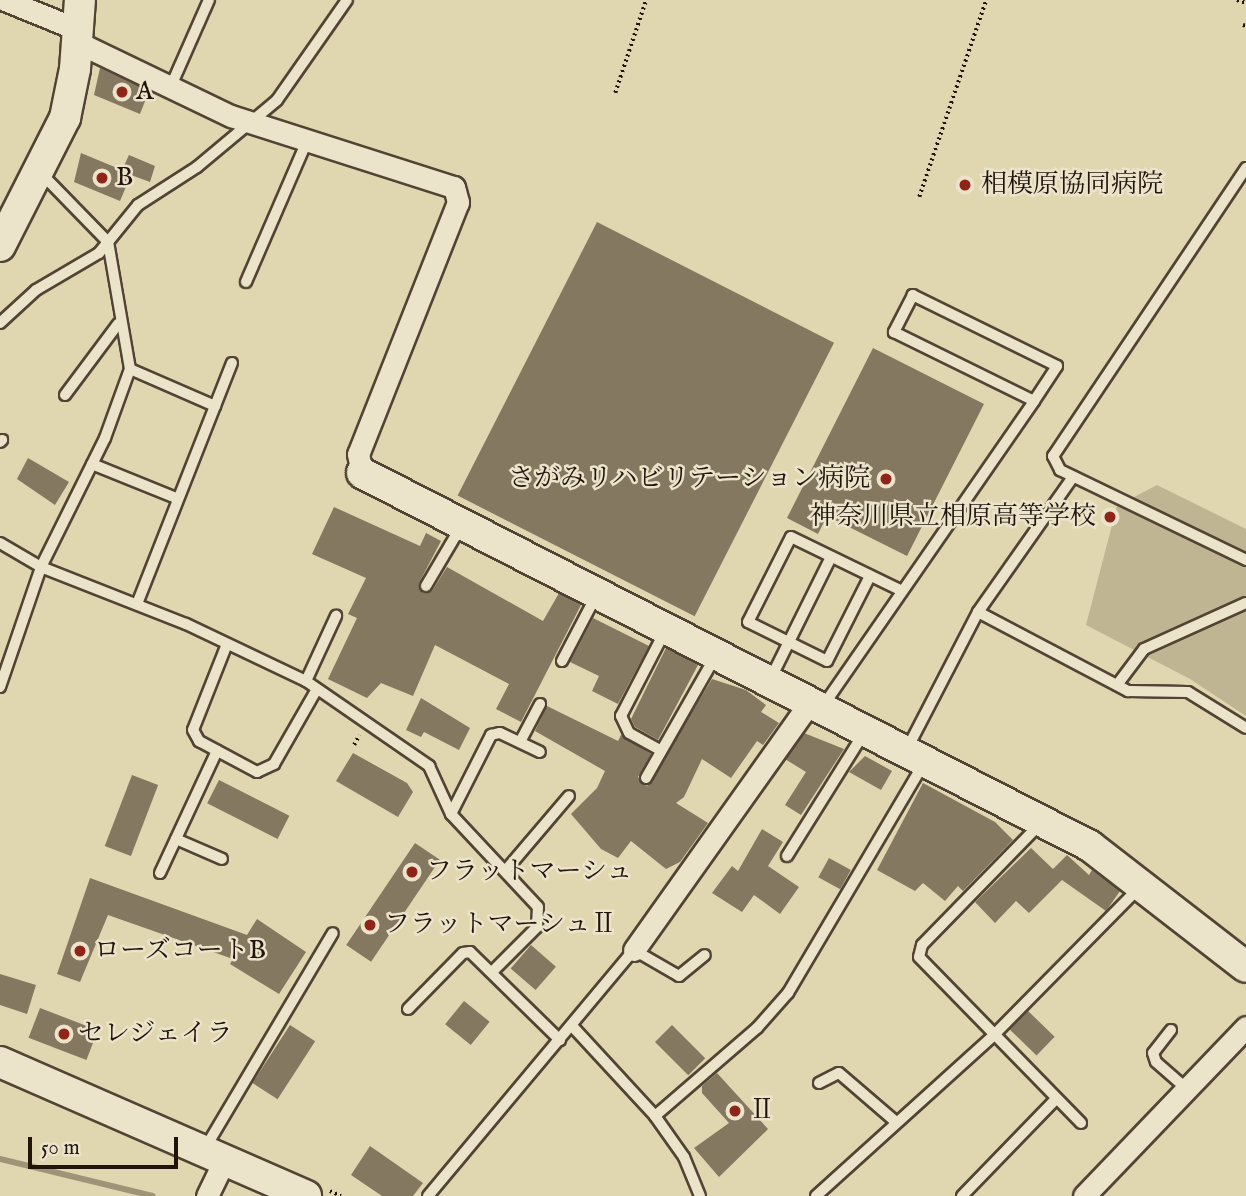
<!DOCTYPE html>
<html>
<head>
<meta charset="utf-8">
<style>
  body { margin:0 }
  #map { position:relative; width:1246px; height:1196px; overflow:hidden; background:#e0d6af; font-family:"IM FELL English","Noto Serif JP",serif }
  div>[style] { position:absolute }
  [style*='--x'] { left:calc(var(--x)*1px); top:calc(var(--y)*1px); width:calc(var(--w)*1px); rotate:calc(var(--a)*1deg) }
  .green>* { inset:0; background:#c0b593 }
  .stream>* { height:6px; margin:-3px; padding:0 3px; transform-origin:3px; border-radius:3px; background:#9f9477 }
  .building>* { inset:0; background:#857860; transform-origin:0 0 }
  .path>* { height:3.5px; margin-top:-1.75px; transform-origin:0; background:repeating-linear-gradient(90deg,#22130b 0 2px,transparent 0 5.5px) }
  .roads { filter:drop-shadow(2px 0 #524434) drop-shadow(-2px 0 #524434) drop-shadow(0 2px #524434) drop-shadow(0 -2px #524434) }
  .lane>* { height:10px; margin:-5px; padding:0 5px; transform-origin:5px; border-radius:5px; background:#ebe4cb }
  .street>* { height:21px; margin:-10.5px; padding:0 10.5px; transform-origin:10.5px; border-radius:10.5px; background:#ebe4cb }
  .secondary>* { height:30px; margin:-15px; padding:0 15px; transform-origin:15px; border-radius:15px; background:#ebe4cb }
  .dots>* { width:19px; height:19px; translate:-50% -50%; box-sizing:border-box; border:4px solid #ebe4cb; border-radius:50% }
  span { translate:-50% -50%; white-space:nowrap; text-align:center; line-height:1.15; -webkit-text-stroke:5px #ebe4cb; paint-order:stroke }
  .poi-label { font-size:26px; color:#22130b }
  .left { translate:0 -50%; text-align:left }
  .right { translate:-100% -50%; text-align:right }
  .scale { position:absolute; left:28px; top:1137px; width:150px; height:32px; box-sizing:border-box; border:4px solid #22130b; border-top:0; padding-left:9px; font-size:21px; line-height:24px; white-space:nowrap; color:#22130b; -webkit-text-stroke:5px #ebe4cb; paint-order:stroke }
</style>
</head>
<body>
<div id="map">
  <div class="green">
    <div style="clip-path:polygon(1157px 485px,1246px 529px,1246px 716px,1190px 679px,1086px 625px,1117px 506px)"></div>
  </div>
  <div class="stream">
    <div style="--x:0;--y:1159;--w:157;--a:13.6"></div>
  </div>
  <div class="building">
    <div style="clip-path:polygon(100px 68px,149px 91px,140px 114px,94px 95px)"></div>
    <div style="clip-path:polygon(81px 153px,122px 170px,129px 155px,155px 166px,150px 182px,131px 175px,120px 201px,74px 182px)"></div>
    <div style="left:597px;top:222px;width:266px;height:307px;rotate:27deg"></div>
    <div style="clip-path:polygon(873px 348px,984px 404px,907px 556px,827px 516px,818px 534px,787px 518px)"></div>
    <div style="clip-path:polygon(28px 458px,69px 482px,55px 505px,17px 479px)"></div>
    <div style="clip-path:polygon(334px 507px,420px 546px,426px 533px,441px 541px,419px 583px,423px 593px,432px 591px,447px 567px,543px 621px,559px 593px,581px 605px,521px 722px,496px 709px,509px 684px,435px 645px,413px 696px,381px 683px,367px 698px,328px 679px,357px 618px,348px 614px,366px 578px,312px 554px)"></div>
    <div style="clip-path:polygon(593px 618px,649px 646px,618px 704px,592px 691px,599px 676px,570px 662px)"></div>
    <div style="clip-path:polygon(666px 648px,698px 665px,658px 740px,635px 727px,631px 719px)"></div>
    <div style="clip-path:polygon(712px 679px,746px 690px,766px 705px,761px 712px,779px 723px,763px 745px,757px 741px,731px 778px,702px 759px,684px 797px,676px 803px,708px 823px,680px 862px,666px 869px,631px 841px,618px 858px,601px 849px,571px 814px,597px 788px,605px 771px,535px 731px,547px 706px,618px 741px,621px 735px,651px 754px,638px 777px,647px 786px)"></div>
    <div style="clip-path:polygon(421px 698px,470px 728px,459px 750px,424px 732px,421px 737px,406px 730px)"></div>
    <div style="clip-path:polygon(804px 733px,844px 749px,801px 815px,785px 805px,806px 772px,785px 759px)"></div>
    <div style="clip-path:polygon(353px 753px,407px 783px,413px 792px,398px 817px,336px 781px)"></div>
    <div style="clip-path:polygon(865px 756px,892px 771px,881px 790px,849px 772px)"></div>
    <div style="left:132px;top:775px;width:28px;height:76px;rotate:21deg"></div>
    <div style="left:219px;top:780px;width:79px;height:26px;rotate:27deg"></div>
    <div style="clip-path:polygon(923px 783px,995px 822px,1013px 840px,963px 891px,958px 886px,945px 901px,923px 883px,915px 891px,877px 870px)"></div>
    <div style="clip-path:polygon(762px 829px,783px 842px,768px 866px,799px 887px,780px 914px,754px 895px,742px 912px,712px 893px,732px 866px,738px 871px)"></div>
    <div style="left:415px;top:843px;width:30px;height:123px;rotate:34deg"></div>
    <div style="clip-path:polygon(1031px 848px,1053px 869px,1067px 855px,1089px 875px,1092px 870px,1120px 891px,1106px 911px,1062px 880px,1029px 913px,1016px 901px,995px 923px,975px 902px)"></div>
    <div style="left:829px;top:858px;width:25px;height:22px;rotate:29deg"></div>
    <div style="clip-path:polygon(90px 878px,247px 935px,257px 919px,306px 952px,279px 994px,230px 964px,233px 959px,108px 915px,80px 982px,57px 974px)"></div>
    <div style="left:531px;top:945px;width:33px;height:31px;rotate:41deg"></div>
    <div style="clip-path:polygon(0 974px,36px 985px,27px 1014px,0 1005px)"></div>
    <div style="left:464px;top:1001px;width:33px;height:30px;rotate:39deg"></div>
    <div style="left:40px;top:1008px;width:62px;height:32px;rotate:21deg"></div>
    <div style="left:1028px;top:1011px;width:37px;height:26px;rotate:44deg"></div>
    <div style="left:290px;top:1025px;width:30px;height:69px;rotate:33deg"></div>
    <div style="left:672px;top:1025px;width:47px;height:24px;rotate:45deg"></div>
    <div style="clip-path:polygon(717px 1073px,768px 1129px,719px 1177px,694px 1148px,729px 1123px,702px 1093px,702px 1086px)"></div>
    <div style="clip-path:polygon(370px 1146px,423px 1183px,413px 1196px,382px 1196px,351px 1175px)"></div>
  </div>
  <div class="path">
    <div style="--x:1237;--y:0;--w:9;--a:18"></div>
    <div style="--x:1243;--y:25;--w:3;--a:18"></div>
    <div style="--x:615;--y:93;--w:98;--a:-71.6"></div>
    <div style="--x:919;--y:197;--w:208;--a:-71.2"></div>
    <div style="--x:354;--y:745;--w:11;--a:-63"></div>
    <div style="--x:330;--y:1191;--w:12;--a:24"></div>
  </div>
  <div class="roads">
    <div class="lane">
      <div style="--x:171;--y:86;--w:94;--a:-66.2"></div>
      <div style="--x:1246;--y:168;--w:347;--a:123.8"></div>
      <div style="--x:1053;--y:456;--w:16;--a:63"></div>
      <div style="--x:1060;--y:470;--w:207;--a:25.8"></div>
      <div style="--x:246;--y:282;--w:156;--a:-66.6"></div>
      <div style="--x:0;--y:323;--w:49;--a:-42.5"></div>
      <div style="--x:36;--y:290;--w:73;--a:-30.4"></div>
      <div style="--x:99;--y:253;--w:62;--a:-50.9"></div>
      <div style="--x:138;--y:205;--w:70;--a:-32.8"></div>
      <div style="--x:197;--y:167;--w:104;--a:-39.9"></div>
      <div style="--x:277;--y:100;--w:122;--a:-55"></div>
      <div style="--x:130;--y:369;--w:93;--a:23.5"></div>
      <div style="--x:65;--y:395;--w:89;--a:-53.3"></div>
      <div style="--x:0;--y:442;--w:3;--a:-45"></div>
      <div style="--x:92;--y:464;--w:91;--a:22"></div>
      <div style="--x:0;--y:543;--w:48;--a:30.3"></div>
      <div style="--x:41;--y:567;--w:156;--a:21.5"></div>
      <div style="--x:186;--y:624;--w:133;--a:25.4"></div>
      <div style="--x:306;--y:681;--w:150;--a:34.6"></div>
      <div style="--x:429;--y:766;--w:53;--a:65.4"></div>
      <div style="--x:451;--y:814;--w:127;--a:46.9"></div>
      <div style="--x:538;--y:907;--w:20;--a:93"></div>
      <div style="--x:537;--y:927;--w:64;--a:135"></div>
      <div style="--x:870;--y:576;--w:95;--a:116.8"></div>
      <div style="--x:827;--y:661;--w:88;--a:-153.7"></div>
      <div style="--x:748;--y:622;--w:95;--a:-63.2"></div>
      <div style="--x:791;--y:537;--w:123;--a:25.9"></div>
      <div style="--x:426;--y:586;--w:71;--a:-59.5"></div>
      <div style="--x:137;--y:604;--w:259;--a:-68.5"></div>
      <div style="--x:978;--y:612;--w:170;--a:27.8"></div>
      <div style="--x:1128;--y:691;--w:60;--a:1"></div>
      <div style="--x:1188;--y:692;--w:68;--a:31.8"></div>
      <div style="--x:227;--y:644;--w:92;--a:111.6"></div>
      <div style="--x:193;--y:730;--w:13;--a:61"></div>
      <div style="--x:199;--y:741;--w:66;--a:28.1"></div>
      <div style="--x:257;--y:772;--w:19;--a:-25"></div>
      <div style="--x:274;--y:764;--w:86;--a:-60.2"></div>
      <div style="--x:562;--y:661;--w:73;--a:-62.4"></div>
      <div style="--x:770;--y:680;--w:137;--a:-63.6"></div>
      <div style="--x:306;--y:681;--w:72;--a:-65.2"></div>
      <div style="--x:1117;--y:685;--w:45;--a:-53.1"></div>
      <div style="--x:1144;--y:649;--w:112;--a:-24.3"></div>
      <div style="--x:0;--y:687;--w:127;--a:-71.1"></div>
      <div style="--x:41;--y:567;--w:144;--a:-63.6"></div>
      <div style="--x:105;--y:438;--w:73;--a:-70.1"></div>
      <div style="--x:130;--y:369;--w:129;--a:-99.8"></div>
      <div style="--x:108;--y:242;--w:96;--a:-134.2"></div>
      <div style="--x:823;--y:706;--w:371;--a:-55.3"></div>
      <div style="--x:1034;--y:401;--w:42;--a:-56.7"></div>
      <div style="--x:1057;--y:366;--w:161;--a:-153.8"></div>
      <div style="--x:913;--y:295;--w:42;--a:117.2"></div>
      <div style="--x:894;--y:332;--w:156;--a:26.2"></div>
      <div style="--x:520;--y:742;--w:43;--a:-62.2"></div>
      <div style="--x:907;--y:749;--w:154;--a:-62.6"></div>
      <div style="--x:978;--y:612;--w:165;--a:-54.9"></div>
      <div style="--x:660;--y:750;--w:35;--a:-151"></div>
      <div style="--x:629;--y:733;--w:19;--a:-115"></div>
      <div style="--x:621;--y:716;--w:96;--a:-62.6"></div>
      <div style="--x:646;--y:778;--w:139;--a:-60.3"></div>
      <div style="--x:451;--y:814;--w:89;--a:-63.1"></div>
      <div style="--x:491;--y:735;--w:9;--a:-13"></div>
      <div style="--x:500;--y:733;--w:44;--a:25.4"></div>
      <div style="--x:1040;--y:824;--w:169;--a:134.3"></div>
      <div style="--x:922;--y:945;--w:12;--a:104"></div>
      <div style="--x:919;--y:957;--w:232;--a:45.7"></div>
      <div style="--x:176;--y:839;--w:50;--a:23.5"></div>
      <div style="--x:787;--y:856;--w:145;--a:-58"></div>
      <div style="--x:506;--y:870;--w:97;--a:-49.6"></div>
      <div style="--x:160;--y:873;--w:135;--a:-65"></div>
      <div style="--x:408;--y:1009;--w:78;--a:-45.5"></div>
      <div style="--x:463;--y:953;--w:7;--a:-8"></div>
      <div style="--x:470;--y:952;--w:126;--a:44.4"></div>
      <div style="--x:573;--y:1027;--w:121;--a:47.3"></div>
      <div style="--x:655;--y:1116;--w:50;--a:54.7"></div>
      <div style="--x:684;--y:1157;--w:42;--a:67.7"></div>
      <div style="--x:1171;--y:1030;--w:29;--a:128"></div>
      <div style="--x:1153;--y:1053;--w:9;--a:72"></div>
      <div style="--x:1156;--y:1062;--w:41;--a:41.1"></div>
      <div style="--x:819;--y:1083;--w:22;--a:-27"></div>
      <div style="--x:839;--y:1073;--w:75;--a:40.7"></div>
      <div style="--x:655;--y:1116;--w:135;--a:-40.8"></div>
      <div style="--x:757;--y:1028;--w:47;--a:-48.5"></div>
      <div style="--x:788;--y:993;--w:267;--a:-59.4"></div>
      <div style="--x:204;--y:1150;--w:252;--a:-59.3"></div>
      <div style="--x:428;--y:1196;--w:321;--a:-50.1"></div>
      <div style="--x:634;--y:950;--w:52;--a:30"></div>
      <div style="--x:679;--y:976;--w:33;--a:-39"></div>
      <div style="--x:816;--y:1196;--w:239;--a:-42.1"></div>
      <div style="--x:993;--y:1036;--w:208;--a:-45.4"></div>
      <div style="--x:962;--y:1196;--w:135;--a:-45.9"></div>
    </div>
    <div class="street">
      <div style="--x:5;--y:0;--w:80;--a:22.1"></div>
      <div style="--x:79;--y:43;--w:169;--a:25.7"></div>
      <div style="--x:231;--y:116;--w:234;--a:17.7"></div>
      <div style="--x:454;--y:187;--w:16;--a:75"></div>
      <div style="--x:458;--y:202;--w:271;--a:111.6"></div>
      <div style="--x:358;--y:454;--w:19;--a:78"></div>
      <div style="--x:634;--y:950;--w:304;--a:-54.6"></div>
      <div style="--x:207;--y:1196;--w:41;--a:-64.1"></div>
      <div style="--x:1084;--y:1196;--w:234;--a:-46.2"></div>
    </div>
    <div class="secondary">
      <div style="--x:0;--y:246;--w:144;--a:-63.1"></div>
      <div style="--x:65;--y:118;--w:50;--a:-78.5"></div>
      <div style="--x:75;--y:69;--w:69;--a:-85.9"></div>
      <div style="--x:362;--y:473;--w:818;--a:27.13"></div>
      <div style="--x:1090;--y:846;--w:197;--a:37.8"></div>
      <div style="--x:0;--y:1062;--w:334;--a:23.6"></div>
    </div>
  </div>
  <div class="dots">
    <div style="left:122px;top:92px;background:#8f2418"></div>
    <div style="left:102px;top:178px;background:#8f2418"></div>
    <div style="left:965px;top:185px;background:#8f2418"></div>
    <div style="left:886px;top:479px;background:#8f2418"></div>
    <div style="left:1110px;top:517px;background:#8f2418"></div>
    <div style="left:412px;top:872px;background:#8f2418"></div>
    <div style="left:370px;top:925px;background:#8f2418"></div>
    <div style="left:80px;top:951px;background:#8f2418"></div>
    <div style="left:64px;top:1034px;background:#8f2418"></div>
    <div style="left:735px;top:1111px;background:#8f2418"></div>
  </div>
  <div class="poi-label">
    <span class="left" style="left:136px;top:92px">A</span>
    <span class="left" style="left:116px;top:178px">B</span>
    <span class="left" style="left:981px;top:185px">相模原協同病院</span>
    <span class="right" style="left:870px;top:479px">さがみリハビリテーション病院</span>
    <span class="right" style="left:1096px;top:517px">神奈川県立相原高等学校</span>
    <span class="left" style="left:426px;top:872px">フラットマーシュ</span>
    <span class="left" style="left:384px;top:925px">フラットマーシュⅡ</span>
    <span class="left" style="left:94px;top:951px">ローズコートB</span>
    <span class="left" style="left:78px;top:1034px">セレジェイラ</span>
    <span class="left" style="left:749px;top:1111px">Ⅱ</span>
  </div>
  <div class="scale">50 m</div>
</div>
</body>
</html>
